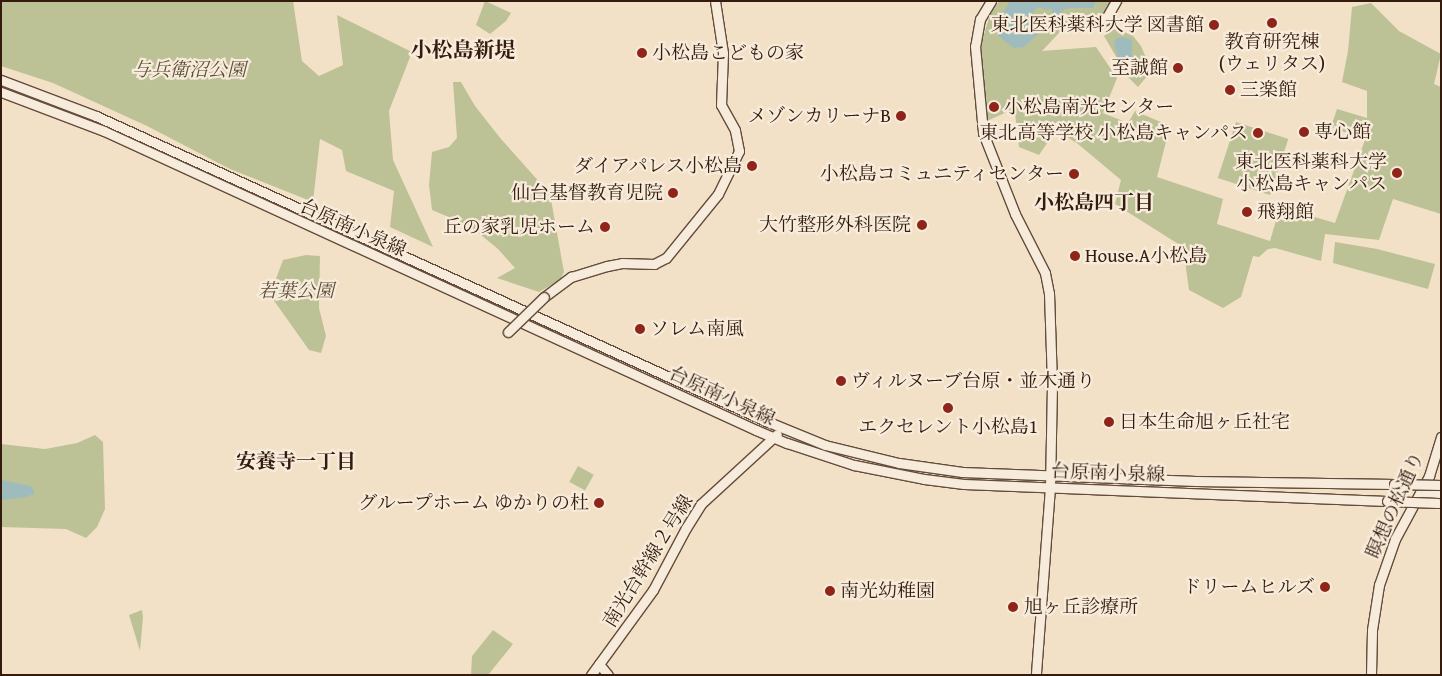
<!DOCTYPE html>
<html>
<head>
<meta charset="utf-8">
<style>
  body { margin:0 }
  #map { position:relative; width:1442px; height:676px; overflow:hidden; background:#f3e1c7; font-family:"Gentium Book Plus","Noto Serif JP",serif }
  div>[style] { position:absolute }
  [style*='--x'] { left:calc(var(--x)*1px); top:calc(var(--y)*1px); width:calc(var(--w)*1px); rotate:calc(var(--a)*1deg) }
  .green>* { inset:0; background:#bcc295; transform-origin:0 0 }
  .water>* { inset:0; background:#9ebcbd }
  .roads { filter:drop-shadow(1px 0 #644c3c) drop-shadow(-1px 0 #644c3c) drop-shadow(0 1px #644c3c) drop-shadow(0 -1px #644c3c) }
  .minor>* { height:9px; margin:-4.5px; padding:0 4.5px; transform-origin:4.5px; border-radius:4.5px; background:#f7ecdb }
  .bridges { filter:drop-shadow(1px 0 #644c3c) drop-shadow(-1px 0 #644c3c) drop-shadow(0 1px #644c3c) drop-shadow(0 -1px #644c3c) }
  .minor-bridge>* { height:9px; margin:-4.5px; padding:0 4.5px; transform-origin:4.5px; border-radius:4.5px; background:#f7ecdb }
  .dots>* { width:14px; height:14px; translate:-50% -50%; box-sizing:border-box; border:2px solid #f7ecdb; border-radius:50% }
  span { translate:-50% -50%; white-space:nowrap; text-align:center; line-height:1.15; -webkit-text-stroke:4.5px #f7ecdb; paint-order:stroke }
  .poi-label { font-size:19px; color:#341b0d }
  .right { translate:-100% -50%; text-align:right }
  .left { translate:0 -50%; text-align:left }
  .park-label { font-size:19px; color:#5d4d36; font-style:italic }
  .street-label { font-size:19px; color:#341b0d }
  .neighbourhood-label { font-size:20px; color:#341b0d; font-weight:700 }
  .quarter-label { font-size:21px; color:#341b0d; font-weight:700 }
  .frame { position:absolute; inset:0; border:2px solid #341b0d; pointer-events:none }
</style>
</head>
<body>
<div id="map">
  <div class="green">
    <div style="clip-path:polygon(1px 1px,293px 1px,302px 61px,319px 76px,343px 65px,337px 15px,412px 52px,389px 111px,393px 160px,433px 247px,390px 227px,394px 191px,346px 171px,342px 150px,320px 139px,313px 202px,230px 169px,147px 126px,53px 83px,1px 66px)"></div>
    <div style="clip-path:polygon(485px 1px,511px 13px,506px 21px,490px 34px,476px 25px)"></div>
    <div style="clip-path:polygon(999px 1px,1113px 1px,1097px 26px,1073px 18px,1042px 51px,1096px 47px,1117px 78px,1103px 113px,1128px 123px,1135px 111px,1170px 126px,1157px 177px,1223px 199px,1217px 224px,1270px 241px,1280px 207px,1335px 223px,1365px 140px,1331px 127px,1337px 109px,1367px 118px,1367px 91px,1342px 82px,1348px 51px,1352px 7px,1371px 3px,1399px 31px,1441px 54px,1434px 84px,1441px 87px,1441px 214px,1393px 199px,1379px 240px,1325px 234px,1321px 261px,1275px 248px,1268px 249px,1259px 257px,1253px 256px,1241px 297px,1223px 308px,1189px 290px,1183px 247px,1115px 204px,1121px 180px,1078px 144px,1056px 130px,1039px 155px,1019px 147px,1015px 113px,1007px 112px,987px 121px,982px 74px,982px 41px,990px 15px)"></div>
    <div style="clip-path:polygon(1118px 29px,1133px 36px,1141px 46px,1150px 67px,1149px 74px,1138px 87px,1128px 77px,1104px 36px,1109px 30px)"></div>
    <div style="clip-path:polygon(453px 82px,461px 82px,475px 106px,501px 139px,550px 194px,564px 272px,560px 280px,539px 292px,497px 278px,515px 268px,498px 249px,470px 226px,432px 210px,429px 185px,432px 152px,449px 147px,457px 138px)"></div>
    <div style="left:1236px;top:122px;width:55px;height:59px;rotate:18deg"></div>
    <div style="clip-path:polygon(1335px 242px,1377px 249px,1435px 264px,1428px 289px,1333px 263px)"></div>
    <div style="clip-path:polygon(306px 255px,320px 256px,319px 308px,326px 336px,321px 353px,309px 350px,270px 295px,283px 260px)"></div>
    <div style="clip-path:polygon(95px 435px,103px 442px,105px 509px,97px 527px,86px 538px,66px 529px,1px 527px,1px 444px,45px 449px,77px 443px)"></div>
    <div style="left:578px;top:466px;width:18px;height:18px;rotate:29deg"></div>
    <div style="clip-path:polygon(142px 610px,143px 617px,140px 651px,129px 615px)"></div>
    <div style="clip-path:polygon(493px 630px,513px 644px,488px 675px,471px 675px,472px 656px)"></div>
  </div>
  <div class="water">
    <div style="clip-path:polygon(1010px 1px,1096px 1px,1093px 8px,1070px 8px,1065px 9px,1056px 17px,1052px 14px,1052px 9px,1045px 10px,1041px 7px,1037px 8px,1029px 17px,1032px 23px,1039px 24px,1049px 16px,1053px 20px,1024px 47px,1014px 48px,998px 36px,998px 22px)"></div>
    <div style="clip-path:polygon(1122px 37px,1132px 40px,1132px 72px,1127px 70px,1117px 55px,1114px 42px,1116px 39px)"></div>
    <div style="clip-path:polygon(1px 480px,31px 486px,35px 493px,27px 497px,1px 500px)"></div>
  </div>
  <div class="roads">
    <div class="minor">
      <div style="--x:991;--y:1;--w:21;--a:121"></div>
      <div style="--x:980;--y:19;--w:27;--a:100"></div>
      <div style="--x:975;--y:46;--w:87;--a:84.7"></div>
      <div style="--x:983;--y:133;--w:87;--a:68.4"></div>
      <div style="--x:1015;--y:214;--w:66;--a:63"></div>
      <div style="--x:1045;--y:273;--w:20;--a:79"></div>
      <div style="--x:1049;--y:293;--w:91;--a:88.1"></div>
      <div style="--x:1052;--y:384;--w:103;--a:91.1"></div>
      <div style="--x:1050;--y:487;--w:189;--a:94.3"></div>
      <div style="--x:1105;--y:20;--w:22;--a:-60"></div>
      <div style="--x:1;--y:80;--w:102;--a:20.8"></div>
      <div style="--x:96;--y:116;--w:736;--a:24.48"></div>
      <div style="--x:766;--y:421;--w:64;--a:22.1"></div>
      <div style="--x:825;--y:445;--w:76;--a:13.7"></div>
      <div style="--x:899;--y:463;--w:64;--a:8.1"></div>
      <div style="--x:962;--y:472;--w:234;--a:2.2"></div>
      <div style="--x:1196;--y:481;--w:198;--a:0.9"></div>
      <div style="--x:1;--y:92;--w:110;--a:20.7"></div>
      <div style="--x:104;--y:131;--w:717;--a:24.64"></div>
      <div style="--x:756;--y:430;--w:34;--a:23"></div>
      <div style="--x:787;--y:443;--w:71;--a:18.2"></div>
      <div style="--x:854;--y:465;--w:71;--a:11.3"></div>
      <div style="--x:924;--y:479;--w:40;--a:7.1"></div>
      <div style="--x:964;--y:484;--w:423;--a:2.3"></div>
      <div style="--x:544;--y:297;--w:34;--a:-37"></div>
      <div style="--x:571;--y:277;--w:38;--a:-17"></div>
      <div style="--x:607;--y:266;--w:15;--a:-11"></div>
      <div style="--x:622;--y:263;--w:32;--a:2"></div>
      <div style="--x:654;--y:264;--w:13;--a:-27"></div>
      <div style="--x:666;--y:258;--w:82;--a:-50.9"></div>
      <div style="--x:718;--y:194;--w:48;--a:-64"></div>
      <div style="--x:739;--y:151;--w:21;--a:-101"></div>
      <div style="--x:735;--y:130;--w:29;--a:-119"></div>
      <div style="--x:721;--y:105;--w:52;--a:-87.8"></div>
      <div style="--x:723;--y:53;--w:53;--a:-98.7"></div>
      <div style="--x:1420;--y:493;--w:21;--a:3"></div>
      <div style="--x:599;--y:664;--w:14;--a:51"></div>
      <div style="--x:591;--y:675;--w:105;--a:-53.9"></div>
      <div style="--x:653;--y:590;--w:70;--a:-62"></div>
      <div style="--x:686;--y:528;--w:28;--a:-58"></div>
      <div style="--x:701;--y:504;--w:103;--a:-42.6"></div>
      <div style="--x:1371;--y:675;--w:45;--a:-88.7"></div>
      <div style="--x:1372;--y:630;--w:46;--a:-81.2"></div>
      <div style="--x:1379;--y:585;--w:49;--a:-70.8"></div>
      <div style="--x:1395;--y:539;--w:72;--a:-61.6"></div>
      <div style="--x:1429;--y:476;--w:41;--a:-72.9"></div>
    </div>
  </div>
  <div class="bridges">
    <div class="minor-bridge">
      <div style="--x:508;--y:332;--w:50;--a:-44.2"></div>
      <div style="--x:1394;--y:484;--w:47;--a:1.2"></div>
      <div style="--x:1387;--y:501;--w:51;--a:2.2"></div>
    </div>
  </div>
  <div class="dots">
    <div style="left:1272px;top:23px;background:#8f2418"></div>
    <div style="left:1214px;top:25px;background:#8f2418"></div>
    <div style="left:642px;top:53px;background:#8f2418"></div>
    <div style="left:1178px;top:68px;background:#8f2418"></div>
    <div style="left:1230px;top:90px;background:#8f2418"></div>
    <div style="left:994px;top:107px;background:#8f2418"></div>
    <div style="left:901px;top:116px;background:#8f2418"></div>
    <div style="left:1304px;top:132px;background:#8f2418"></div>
    <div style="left:1258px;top:133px;background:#8f2418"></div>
    <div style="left:752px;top:166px;background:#8f2418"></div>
    <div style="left:1397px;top:173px;background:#8f2418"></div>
    <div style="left:1074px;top:174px;background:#8f2418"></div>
    <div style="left:673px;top:193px;background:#8f2418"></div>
    <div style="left:1247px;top:212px;background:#8f2418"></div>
    <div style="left:922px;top:225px;background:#8f2418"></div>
    <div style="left:605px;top:227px;background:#8f2418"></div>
    <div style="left:1075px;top:256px;background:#8f2418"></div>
    <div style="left:640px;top:329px;background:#8f2418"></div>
    <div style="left:841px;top:381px;background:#8f2418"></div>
    <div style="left:948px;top:408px;background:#8f2418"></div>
    <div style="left:1109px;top:422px;background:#8f2418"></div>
    <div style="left:599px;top:503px;background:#8f2418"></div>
    <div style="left:1325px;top:587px;background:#8f2418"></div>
    <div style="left:830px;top:591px;background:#8f2418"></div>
    <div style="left:1013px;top:607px;background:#8f2418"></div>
  </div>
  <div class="poi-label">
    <span class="right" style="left:1204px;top:25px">東北医科薬科大学 図書館</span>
    <span style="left:1272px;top:53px">教育研究棟<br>(ウェリタス)</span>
    <span class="left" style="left:652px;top:53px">小松島こどもの家</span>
    <span class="right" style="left:1168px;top:68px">至誠館</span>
    <span class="left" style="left:1240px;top:90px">三楽館</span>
    <span class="left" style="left:1004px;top:107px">小松島南光センター</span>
    <span class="right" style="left:891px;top:116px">メゾンカリーナB</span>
    <span class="left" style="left:1314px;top:132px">専心館</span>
    <span class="right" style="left:1248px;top:133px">東北高等学校 小松島キャンパス</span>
    <span class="right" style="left:1387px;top:173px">東北医科薬科大学<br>小松島キャンパス</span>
    <span class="right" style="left:742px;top:166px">ダイアパレス小松島</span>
    <span class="right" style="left:1064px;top:174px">小松島コミュニティセンター</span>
    <span class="right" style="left:663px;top:193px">仙台基督教育児院</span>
    <span class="left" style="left:1257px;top:212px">飛翔館</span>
    <span class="right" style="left:911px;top:225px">大竹整形外科医院</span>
    <span class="right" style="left:595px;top:227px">丘の家乳児ホーム</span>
    <span class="left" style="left:1085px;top:256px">House.A小松島</span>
    <span class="left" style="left:650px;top:329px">ソレム南風</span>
    <span class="left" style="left:851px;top:381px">ヴィルヌーブ台原・並木通り</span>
    <span class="left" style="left:1119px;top:422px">日本生命旭ヶ丘社宅</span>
    <span style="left:948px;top:427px">エクセレント小松島1</span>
    <span class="right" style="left:589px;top:503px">グループホーム ゆかりの杜</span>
    <span class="right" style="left:1315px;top:587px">ドリームヒルズ</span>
    <span class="left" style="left:840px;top:591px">南光幼稚園</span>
    <span class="left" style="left:1024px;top:607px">旭ヶ丘診療所</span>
  </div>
  <div class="park-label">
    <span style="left:189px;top:70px">与兵衛沼公園</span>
    <span style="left:296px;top:291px">若葉公園</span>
  </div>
  <div class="street-label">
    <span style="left:353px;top:228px;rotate:24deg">台原南小泉線</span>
    <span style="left:722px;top:396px;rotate:25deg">台原南小泉線</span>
    <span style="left:1108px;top:473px;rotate:2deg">台原南小泉線</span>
    <span style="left:1395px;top:505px;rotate:-66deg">瞑想の松通り</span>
    <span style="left:648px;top:561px;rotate:-58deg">南光台幹線２号線</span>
  </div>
  <div class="neighbourhood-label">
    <span style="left:1094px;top:201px">小松島四丁目</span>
    <span style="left:296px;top:460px">安養寺一丁目</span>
  </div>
  <div class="quarter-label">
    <span style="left:463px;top:50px">小松島新堤</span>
  </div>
  <div class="frame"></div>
</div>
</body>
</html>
